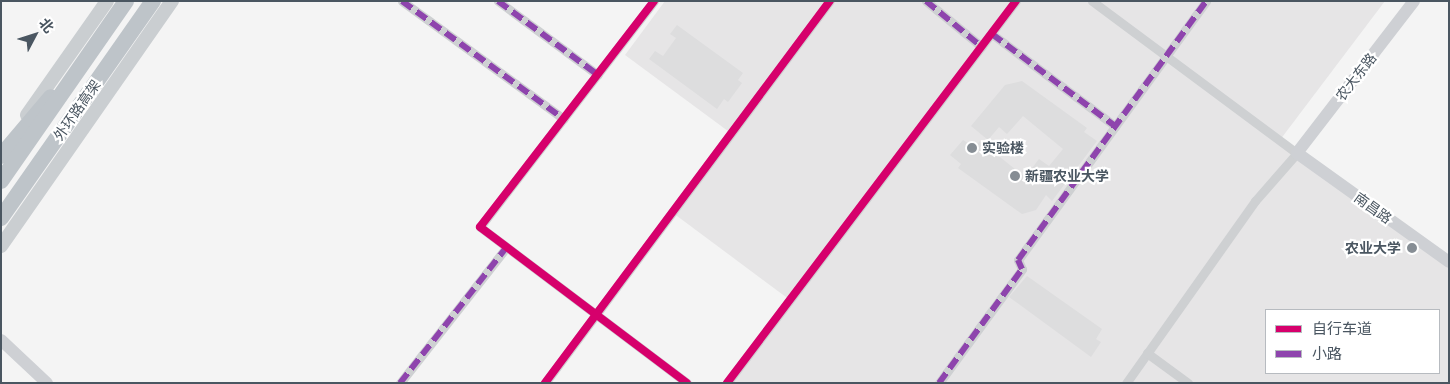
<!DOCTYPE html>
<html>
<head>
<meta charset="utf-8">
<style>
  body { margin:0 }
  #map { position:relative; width:1450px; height:384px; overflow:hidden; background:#f4f4f4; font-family:"Titillium Web","Noto Sans SC",sans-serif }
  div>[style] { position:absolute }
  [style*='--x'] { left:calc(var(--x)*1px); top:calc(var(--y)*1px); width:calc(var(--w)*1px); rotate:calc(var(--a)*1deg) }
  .education>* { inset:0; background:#e6e5e6 }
  .building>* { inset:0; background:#ddddde }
  .street>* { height:9px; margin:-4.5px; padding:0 4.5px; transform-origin:4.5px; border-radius:4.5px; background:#ced0d2 }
  .secondary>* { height:12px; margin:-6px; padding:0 6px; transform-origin:6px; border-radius:6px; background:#ced0d4 }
  .primary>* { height:14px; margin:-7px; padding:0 7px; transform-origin:7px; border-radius:7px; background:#caced1 }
  .highway>* { height:16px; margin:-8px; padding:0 8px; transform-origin:8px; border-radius:8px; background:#bec4c9 }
  .quiet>* { height:6px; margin-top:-3px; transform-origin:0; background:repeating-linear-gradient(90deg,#8e44ad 0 12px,transparent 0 18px) }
  .cycleway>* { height:8px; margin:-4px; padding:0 4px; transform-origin:4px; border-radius:4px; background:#d6006c }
  .dots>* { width:14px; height:14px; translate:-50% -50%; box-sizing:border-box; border:2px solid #fff; border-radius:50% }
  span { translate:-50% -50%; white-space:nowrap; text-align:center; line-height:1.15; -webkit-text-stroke:4.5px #fff; paint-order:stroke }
  .street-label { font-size:14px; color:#4a5661 }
  .poi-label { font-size:14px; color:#4a5661; font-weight:700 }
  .left { translate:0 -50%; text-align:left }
  .right { translate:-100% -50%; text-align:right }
  .frame { position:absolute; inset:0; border:2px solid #4a5661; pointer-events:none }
  .legend { position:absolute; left:1265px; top:309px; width:175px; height:65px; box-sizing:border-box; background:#fff; border:1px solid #b7bbc0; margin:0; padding:6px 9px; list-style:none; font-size:15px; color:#4a5661 }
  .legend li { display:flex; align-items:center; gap:10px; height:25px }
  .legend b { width:25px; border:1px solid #b7bbc0 }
  .north { position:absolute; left:10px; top:10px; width:50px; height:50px; -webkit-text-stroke:4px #fff; paint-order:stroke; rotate:50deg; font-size:14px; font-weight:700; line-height:20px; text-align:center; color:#4a5661 }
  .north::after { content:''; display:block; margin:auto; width:18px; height:22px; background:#4a5661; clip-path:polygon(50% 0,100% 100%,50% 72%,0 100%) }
</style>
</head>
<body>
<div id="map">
  <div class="education">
    <div style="clip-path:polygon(evenodd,665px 1px,1385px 1px,1280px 140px,1449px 262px,1449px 383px,727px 383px,790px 300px,673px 213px,732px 134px,625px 55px,665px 1px,1266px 310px,1439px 310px,1439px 373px,1266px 373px,1266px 310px)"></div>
  </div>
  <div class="building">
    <div style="clip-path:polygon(677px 25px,743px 73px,738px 80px,742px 83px,728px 102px,724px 99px,717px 109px,649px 59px,655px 51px,663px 56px,676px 38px,670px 34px)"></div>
    <div style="clip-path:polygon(1022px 81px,1087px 128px,1084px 132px,1097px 141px,1052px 201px,1046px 195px,1036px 210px,1022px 214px,958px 168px,961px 164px,950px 155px,963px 140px,974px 147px,980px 141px,1025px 177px,1039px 159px,1049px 166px,1063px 149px,1023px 116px,1007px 134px,999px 127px,988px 140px,971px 126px,1005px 85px)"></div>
    <div style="clip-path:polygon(1027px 276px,1102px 329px,1096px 339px,1101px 342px,1091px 357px,1009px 297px)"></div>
  </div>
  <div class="street">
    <div style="--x:402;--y:1;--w:200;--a:36.1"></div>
    <div style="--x:498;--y:1;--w:124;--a:36.5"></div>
    <div style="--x:654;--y:1;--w:285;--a:127.6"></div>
    <div style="--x:480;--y:227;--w:259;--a:37"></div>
    <div style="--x:926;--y:1;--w:72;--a:39.4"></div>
    <div style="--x:1092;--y:1;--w:255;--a:36.6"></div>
    <div style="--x:1297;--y:153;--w:64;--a:131.2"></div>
    <div style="--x:1255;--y:201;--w:223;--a:125.3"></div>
    <div style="--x:992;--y:34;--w:154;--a:36.8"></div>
    <div style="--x:1147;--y:353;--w:51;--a:36.2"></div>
    <div style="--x:400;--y:383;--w:172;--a:-51.9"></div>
    <div style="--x:545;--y:383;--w:477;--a:-53.3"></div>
    <div style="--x:727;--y:383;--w:479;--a:-52.9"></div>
    <div style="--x:939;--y:383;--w:141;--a:-53.9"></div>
    <div style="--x:1022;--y:269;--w:10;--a:-114"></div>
    <div style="--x:1018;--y:260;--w:320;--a:-54"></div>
  </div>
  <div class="secondary">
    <div style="--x:1414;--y:1;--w:192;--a:127.6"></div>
    <div style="--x:1297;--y:153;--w:187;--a:35.6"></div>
    <div style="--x:1;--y:340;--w:63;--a:43.1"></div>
  </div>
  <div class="primary">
    <div style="--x:27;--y:115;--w:139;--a:-54.9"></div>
    <div style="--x:1;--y:246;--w:299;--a:-55.1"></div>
  </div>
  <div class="highway">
    <div style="--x:1;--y:156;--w:77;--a:-49.7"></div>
    <div style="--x:1;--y:181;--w:219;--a:-55.2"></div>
    <div style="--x:1;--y:218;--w:265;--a:-55"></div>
  </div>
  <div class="quiet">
    <div style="--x:402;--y:1;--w:200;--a:36.1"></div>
    <div style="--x:498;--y:1;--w:124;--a:36.5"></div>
    <div style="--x:926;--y:1;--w:72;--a:39.4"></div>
    <div style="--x:992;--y:34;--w:154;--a:36.8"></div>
    <div style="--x:400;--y:383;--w:172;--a:-51.9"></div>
    <div style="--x:939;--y:383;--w:141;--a:-53.9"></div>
    <div style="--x:1022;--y:269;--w:10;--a:-114"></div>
    <div style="--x:1018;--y:260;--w:320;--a:-54"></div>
  </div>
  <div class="cycleway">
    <div style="--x:654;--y:1;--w:285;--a:127.6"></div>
    <div style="--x:480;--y:227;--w:259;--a:37"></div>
    <div style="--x:545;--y:383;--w:477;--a:-53.3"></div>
    <div style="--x:727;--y:383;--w:479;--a:-52.9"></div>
  </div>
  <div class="dots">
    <div style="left:972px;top:148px;background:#868d94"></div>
    <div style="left:1015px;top:176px;background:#868d94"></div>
    <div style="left:1412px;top:248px;background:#868d94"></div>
  </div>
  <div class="street-label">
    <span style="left:1356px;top:77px;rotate:-52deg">农大东路</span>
    <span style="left:77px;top:110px;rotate:-55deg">外环路高架</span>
    <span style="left:1373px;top:208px;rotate:36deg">南昌路</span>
  </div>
  <div class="poi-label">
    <span class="left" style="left:982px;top:148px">实验楼</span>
    <span class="left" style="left:1025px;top:176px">新疆农业大学</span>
    <span class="right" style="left:1401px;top:248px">农业大学</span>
  </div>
  <div class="frame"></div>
  <ul class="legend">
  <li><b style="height:6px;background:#d6006c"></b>自行车道</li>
  <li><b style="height:6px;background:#8e44ad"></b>小路</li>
  </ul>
  <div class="north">北</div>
</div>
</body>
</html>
